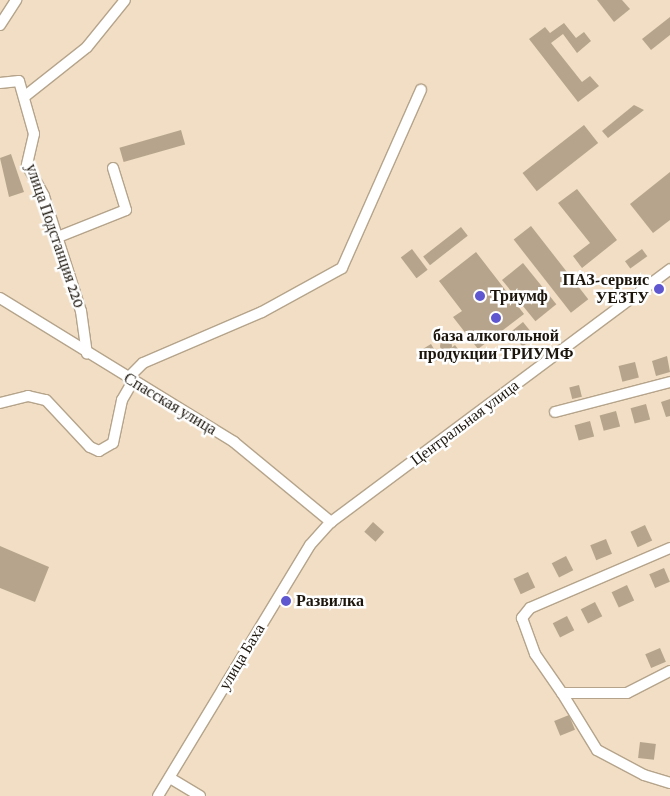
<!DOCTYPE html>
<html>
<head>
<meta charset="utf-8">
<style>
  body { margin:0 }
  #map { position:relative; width:670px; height:796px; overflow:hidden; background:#f1dec4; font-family:"Crimson Pro",serif }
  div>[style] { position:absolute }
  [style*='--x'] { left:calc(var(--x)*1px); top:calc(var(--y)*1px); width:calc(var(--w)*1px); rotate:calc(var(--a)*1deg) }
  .building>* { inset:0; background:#b6a58c; transform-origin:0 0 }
  .round { border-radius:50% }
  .roads { filter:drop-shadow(1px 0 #b5a48b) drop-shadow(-1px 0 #b5a48b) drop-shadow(0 1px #b5a48b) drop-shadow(0 -1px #b5a48b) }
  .minor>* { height:10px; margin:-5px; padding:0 5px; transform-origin:5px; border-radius:5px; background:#fff }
  .dots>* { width:14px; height:14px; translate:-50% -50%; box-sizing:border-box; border:2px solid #fff; border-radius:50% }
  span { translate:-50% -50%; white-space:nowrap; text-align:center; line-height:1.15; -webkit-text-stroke:5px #fff; paint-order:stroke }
  .street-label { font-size:16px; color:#1b150c }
  .poi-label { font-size:16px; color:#1b150c; font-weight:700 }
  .right { translate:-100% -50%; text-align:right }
  .left { translate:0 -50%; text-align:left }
</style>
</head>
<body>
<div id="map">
  <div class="building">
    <div style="clip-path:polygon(597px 0,622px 0,630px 9px,614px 22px)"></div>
    <div style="clip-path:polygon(670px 17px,670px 35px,651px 50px,642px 39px)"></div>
    <div style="clip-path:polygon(564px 23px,576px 38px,584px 32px,591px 41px,577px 53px,563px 34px,551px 43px,582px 82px,590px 76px,599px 86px,578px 102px,529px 39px,545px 27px,550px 33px)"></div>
    <div style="clip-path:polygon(634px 105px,644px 110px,608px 138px,602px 131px)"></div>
    <div style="left:584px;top:125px;width:23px;height:78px;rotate:52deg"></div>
    <div style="left:181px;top:130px;width:15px;height:64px;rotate:74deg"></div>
    <div style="clip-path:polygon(11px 154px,24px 192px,9px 197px,0 158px)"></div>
    <div style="clip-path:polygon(670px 172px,670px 220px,653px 233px,630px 204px)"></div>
    <div style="clip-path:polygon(577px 189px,617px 240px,582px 268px,573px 256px,590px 243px,558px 203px)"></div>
    <div style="left:531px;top:226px;width:93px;height:22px;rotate:52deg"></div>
    <div style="left:461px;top:227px;width:11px;height:48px;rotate:52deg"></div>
    <div style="left:412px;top:249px;width:26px;height:14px;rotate:53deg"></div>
    <div style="left:642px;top:249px;width:9px;height:21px;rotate:54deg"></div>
    <div style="clip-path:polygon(476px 252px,524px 314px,478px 349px,453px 317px,462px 311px,439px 281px)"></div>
    <div style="left:523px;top:263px;width:53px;height:27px;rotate:51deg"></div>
    <div style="left:523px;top:322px;width:19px;height:16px;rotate:51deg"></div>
    <div class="round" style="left:440px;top:340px;width:12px;height:12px"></div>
    <div style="left:431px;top:344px;width:17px;height:11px;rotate:59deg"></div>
    <div style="clip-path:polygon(455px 345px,461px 353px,456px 356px,450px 349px)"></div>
    <div style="clip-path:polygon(667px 356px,670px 372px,656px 376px,652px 361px)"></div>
    <div style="left:635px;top:362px;width:16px;height:17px;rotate:76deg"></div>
    <div style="left:579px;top:385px;width:12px;height:10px;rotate:76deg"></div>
    <div style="clip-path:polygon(670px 399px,670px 416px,666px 417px,661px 402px)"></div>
    <div style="left:646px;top:404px;width:16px;height:16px;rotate:75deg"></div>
    <div style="left:616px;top:411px;width:16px;height:17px;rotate:75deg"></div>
    <div style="left:590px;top:421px;width:16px;height:16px;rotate:75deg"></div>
    <div style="left:373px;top:522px;width:15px;height:13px;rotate:42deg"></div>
    <div style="left:645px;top:525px;width:17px;height:16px;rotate:65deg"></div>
    <div style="left:606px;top:539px;width:16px;height:17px;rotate:68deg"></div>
    <div style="clip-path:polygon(0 546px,49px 567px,35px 602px,0 588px)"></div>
    <div style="left:566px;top:556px;width:16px;height:16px;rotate:63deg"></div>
    <div style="left:664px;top:568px;width:15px;height:16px;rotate:67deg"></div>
    <div style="left:528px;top:572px;width:17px;height:16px;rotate:65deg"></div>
    <div style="left:627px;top:585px;width:17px;height:17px;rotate:65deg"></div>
    <div style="left:595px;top:602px;width:16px;height:16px;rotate:63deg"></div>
    <div style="left:567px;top:616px;width:16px;height:16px;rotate:63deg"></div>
    <div style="left:660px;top:648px;width:15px;height:16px;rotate:67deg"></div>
    <div style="left:569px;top:715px;width:16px;height:16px;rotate:68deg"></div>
    <div style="left:640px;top:742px;width:16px;height:16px;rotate:7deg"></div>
  </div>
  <div class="roads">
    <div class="minor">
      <div style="--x:0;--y:25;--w:30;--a:-57"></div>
      <div style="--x:0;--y:83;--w:19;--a:-6"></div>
      <div style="--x:19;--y:81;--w:55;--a:74.2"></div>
      <div style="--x:34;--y:134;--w:32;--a:103"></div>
      <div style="--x:27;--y:165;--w:35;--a:61"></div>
      <div style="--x:44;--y:196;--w:121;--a:72.2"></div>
      <div style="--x:81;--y:311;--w:43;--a:82.1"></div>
      <div style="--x:24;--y:97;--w:80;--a:-38.4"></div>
      <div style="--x:87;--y:47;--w:60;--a:-51"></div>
      <div style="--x:58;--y:237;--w:73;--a:-21.7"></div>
      <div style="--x:126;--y:210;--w:44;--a:-107.2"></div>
      <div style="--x:0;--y:298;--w:275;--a:31.6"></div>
      <div style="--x:234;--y:442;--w:126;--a:39.5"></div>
      <div style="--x:128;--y:378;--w:21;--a:-45"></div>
      <div style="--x:143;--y:363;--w:129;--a:-23.2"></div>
      <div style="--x:262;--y:312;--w:91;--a:-28.8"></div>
      <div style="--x:342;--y:268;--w:195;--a:-66.1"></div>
      <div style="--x:0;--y:403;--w:29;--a:-14"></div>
      <div style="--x:28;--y:396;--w:18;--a:13"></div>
      <div style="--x:46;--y:400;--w:64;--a:46.9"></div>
      <div style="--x:90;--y:447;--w:10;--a:24"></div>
      <div style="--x:99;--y:451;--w:16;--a:-30"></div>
      <div style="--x:113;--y:443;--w:44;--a:-78.2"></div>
      <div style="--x:122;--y:400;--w:22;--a:-60"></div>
      <div style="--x:555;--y:412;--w:119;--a:-14.6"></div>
      <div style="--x:670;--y:548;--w:152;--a:156.8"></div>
      <div style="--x:530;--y:608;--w:13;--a:129"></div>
      <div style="--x:522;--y:618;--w:38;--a:70"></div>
      <div style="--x:535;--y:654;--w:47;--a:55.3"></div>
      <div style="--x:562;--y:693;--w:65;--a:0"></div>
      <div style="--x:627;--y:693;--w:48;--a:-27.1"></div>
      <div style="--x:562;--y:693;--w:67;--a:58.4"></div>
      <div style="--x:597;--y:750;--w:53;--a:28"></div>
      <div style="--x:644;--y:775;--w:27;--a:17"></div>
      <div style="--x:170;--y:778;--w:35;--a:31"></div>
      <div style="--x:158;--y:796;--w:293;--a:-58.8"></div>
      <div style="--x:310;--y:545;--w:31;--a:-48"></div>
      <div style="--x:331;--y:522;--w:423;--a:-36.7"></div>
    </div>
  </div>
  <div class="dots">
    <div style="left:659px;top:289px;background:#5e57cf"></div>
    <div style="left:480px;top:296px;background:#5e57cf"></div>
    <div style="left:496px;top:318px;background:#5e57cf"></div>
    <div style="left:286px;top:601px;background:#5e57cf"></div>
  </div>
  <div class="street-label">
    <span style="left:55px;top:236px;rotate:71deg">улица Подстанция 220</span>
    <span style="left:170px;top:404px;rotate:31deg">Спасская улица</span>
    <span style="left:465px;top:423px;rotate:-37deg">Центральная улица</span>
    <span style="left:242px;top:657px;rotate:-59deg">улица Баха</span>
  </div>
  <div class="poi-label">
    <span class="right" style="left:649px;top:289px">ПАЗ-сервис<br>УЕЗТУ</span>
    <span class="left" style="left:490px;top:296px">Триумф</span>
    <span style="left:496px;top:345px">база алкогольной<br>продукции ТРИУМФ</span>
    <span class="left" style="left:296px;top:601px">Развилка</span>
  </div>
</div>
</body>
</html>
